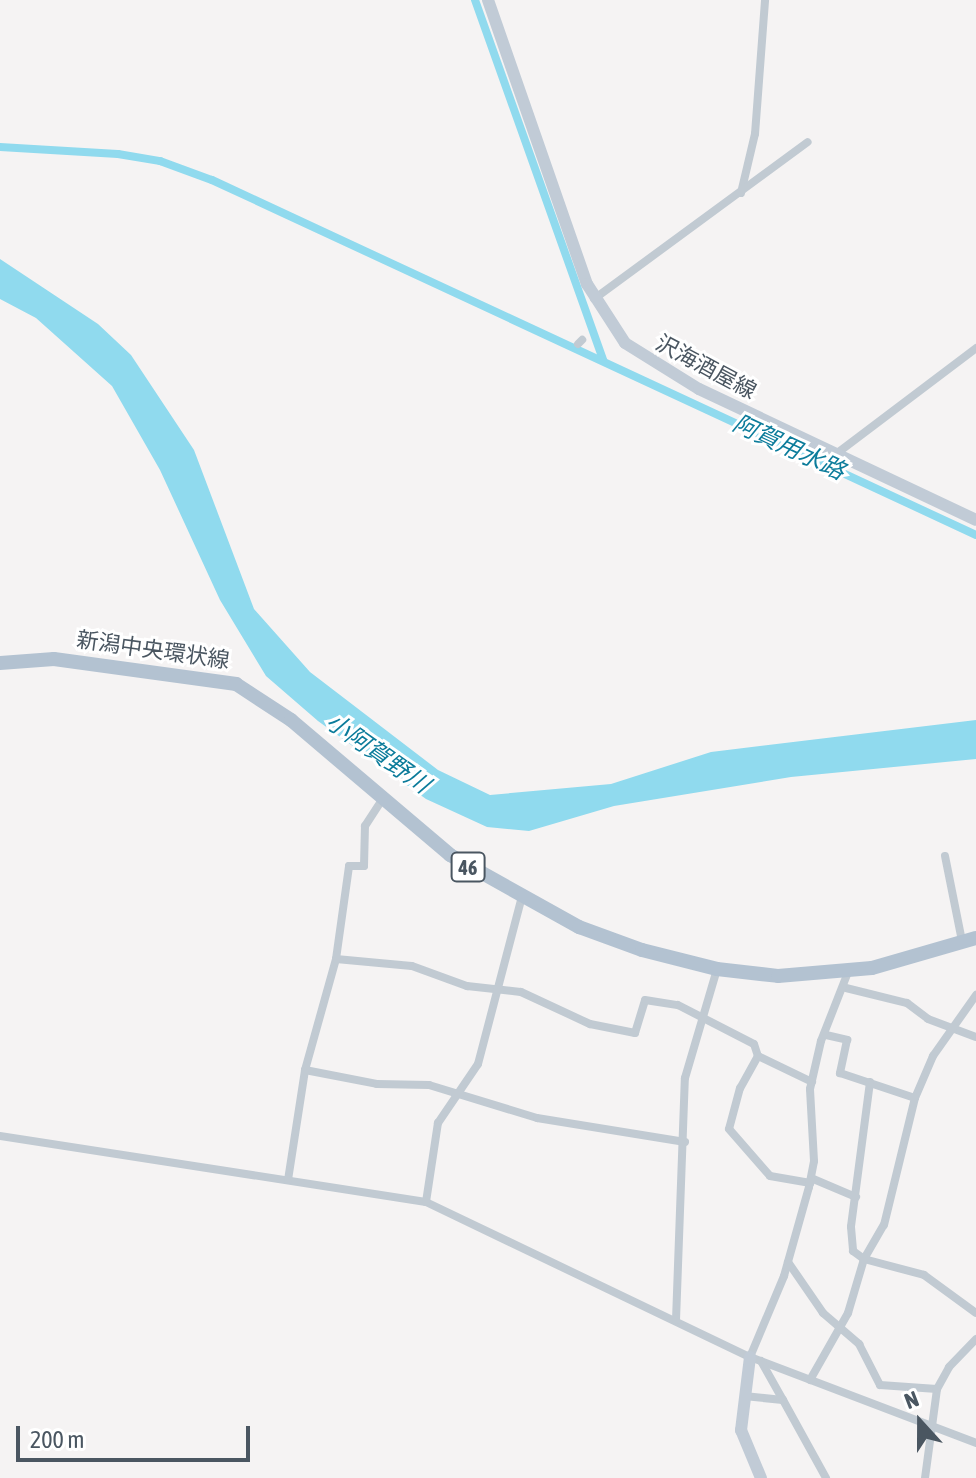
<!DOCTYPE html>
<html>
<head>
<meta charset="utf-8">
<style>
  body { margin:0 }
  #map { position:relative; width:976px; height:1478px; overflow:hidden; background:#f5f3f3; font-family:"Asap Condensed","Noto Sans JP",sans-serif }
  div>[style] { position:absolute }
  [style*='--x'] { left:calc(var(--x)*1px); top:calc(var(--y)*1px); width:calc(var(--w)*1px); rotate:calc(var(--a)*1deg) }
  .water>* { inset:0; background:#90daee }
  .canal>* { height:8px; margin:-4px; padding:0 4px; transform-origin:4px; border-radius:4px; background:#90daee }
  .street>* { height:8px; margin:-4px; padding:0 4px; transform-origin:4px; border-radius:4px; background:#c1cad2 }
  .secondary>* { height:12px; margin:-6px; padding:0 6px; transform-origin:6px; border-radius:6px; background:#c1cbd6 }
  .primary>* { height:14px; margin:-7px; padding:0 7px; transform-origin:7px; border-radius:7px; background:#b3c2d1 }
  span { translate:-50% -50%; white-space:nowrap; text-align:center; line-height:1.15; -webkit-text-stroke:6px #fff; paint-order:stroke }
  .shield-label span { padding:2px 6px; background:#fff; border:2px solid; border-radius:6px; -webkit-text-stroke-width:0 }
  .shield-label { font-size:20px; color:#4a5661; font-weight:700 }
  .street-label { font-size:22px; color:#4a5661 }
  .water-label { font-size:24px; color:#0c7c9b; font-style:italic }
  .north { position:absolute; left:880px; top:1382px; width:80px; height:80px; -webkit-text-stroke:6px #fff; paint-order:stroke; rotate:339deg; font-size:22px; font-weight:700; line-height:32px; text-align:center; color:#4a5661 }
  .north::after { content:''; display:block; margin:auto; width:28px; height:36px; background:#4a5661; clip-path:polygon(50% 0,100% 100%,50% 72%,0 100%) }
  .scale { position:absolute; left:16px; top:1426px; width:234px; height:36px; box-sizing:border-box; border:4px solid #4a5661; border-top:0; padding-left:10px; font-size:24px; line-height:28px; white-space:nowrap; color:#4a5661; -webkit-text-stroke:6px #fff; paint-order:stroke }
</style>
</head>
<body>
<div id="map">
  <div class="water">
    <div style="clip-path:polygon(0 259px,98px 324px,131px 355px,194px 450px,254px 609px,310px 672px,438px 770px,490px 795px,611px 784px,711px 752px,976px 720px,976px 759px,791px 777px,614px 806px,529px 831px,487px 827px,426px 799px,318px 721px,266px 676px,220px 600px,160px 470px,112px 386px,36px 318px,0 299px)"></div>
  </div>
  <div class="canal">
    <div style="--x:475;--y:0;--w:382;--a:70.4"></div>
    <div style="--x:0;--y:147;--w:118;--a:3.4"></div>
    <div style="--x:118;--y:154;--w:43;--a:9.5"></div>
    <div style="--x:160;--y:161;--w:55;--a:20.1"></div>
    <div style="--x:212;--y:180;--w:842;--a:24.92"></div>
  </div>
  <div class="street">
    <div style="--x:741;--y:193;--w:61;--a:-76.7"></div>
    <div style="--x:755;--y:134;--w:134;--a:-85.7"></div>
    <div style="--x:594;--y:299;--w:265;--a:-36.3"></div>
    <div style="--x:578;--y:344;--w:6;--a:-45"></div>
    <div style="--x:836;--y:454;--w:176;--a:-37.1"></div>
    <div style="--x:945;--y:856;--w:87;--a:78.7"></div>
    <div style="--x:336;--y:959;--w:76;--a:5.3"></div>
    <div style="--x:412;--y:966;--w:59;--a:20"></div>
    <div style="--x:467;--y:986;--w:54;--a:6.3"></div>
    <div style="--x:521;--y:992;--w:76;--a:24.9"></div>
    <div style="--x:590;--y:1024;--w:46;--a:11.3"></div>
    <div style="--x:635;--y:1033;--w:34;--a:-73"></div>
    <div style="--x:645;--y:1000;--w:33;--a:9"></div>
    <div style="--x:678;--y:1005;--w:85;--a:27.2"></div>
    <div style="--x:754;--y:1044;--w:13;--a:72"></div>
    <div style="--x:846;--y:988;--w:63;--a:13.8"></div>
    <div style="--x:907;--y:1003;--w:26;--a:37"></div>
    <div style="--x:928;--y:1019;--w:51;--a:20.6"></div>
    <div style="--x:826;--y:1035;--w:22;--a:13"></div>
    <div style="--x:847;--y:1040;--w:34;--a:102"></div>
    <div style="--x:840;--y:1073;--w:79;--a:18.4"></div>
    <div style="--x:915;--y:1098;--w:46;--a:-66.8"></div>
    <div style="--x:933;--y:1056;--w:75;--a:-54.8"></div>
    <div style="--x:758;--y:1056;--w:37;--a:119"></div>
    <div style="--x:740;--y:1088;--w:42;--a:105"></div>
    <div style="--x:729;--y:1129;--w:62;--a:48.9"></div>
    <div style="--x:770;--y:1176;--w:41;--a:9.9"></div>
    <div style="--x:758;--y:1056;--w:60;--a:25.7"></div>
    <div style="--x:305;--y:1070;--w:73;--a:11"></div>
    <div style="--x:377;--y:1084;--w:52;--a:1.1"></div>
    <div style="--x:429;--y:1085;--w:113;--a:17"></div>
    <div style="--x:537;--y:1118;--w:150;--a:9.2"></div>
    <div style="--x:870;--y:1082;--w:146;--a:97.5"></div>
    <div style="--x:851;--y:1227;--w:24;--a:85"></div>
    <div style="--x:853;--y:1251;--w:14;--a:36"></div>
    <div style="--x:864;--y:1259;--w:62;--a:14.9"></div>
    <div style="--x:924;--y:1275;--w:64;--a:36.2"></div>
    <div style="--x:0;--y:1136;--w:431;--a:8.8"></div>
    <div style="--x:426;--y:1202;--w:359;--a:25.6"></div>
    <div style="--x:750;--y:1357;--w:242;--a:20.8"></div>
    <div style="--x:811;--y:1178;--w:49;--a:22.9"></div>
    <div style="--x:288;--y:1180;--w:111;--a:-81.2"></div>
    <div style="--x:305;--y:1070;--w:115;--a:-74.4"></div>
    <div style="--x:336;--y:959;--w:94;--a:-82"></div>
    <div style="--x:349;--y:866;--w:15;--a:0"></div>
    <div style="--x:364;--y:866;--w:40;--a:-88.6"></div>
    <div style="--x:365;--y:826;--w:30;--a:-57"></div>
    <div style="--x:426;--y:1202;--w:80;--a:-81.4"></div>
    <div style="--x:438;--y:1123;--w:71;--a:-55.9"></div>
    <div style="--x:478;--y:1064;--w:174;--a:-75.3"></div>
    <div style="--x:788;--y:1262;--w:62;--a:55.5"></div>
    <div style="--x:823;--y:1313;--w:48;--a:40.7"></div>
    <div style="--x:859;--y:1344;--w:46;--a:62.9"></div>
    <div style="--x:880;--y:1385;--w:57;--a:4"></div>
    <div style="--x:676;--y:1320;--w:242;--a:-87.9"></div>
    <div style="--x:685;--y:1078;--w:114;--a:-73.6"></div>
    <div style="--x:750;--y:1357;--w:88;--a:-67.2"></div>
    <div style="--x:784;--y:1276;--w:92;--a:-74.3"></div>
    <div style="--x:809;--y:1187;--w:26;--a:-79"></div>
    <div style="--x:814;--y:1161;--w:72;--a:-93.2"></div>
    <div style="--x:810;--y:1089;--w:49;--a:-77.1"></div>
    <div style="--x:821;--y:1041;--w:74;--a:-68.6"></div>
    <div style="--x:761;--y:1361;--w:45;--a:60.6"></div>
    <div style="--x:810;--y:1380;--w:77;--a:-60.4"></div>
    <div style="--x:848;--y:1313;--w:56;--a:-73.5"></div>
    <div style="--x:864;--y:1259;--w:39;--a:-60"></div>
    <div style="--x:884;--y:1225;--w:131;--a:-76.3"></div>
    <div style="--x:744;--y:1396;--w:39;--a:6"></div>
    <div style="--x:783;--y:1400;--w:89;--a:61.1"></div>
    <div style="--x:925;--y:1478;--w:90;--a:-82.3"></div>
    <div style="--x:937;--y:1389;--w:25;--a:-61"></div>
    <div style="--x:949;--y:1367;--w:39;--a:-46"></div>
  </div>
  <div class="secondary">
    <div style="--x:488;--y:0;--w:301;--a:70.8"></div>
    <div style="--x:587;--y:284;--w:70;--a:57.2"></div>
    <div style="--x:625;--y:343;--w:87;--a:31.9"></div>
    <div style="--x:699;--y:389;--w:306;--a:25.3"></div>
    <div style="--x:750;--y:1357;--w:74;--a:97"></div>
    <div style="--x:741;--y:1430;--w:52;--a:67.4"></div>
  </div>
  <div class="primary">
    <div style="--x:0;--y:663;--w:54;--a:-4.2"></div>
    <div style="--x:54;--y:659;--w:184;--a:7.8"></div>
    <div style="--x:236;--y:684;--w:66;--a:33.2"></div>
    <div style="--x:291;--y:720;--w:209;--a:40.3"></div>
    <div style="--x:450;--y:855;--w:148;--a:29.2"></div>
    <div style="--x:579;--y:927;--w:67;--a:20.1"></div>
    <div style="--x:642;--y:950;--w:77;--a:14.2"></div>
    <div style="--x:717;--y:969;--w:61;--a:6.5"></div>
    <div style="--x:778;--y:976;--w:94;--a:-4.9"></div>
    <div style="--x:872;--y:968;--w:108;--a:-16.1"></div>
  </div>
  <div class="shield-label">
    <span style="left:468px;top:867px">46</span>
  </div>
  <div class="street-label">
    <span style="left:706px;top:367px;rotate:28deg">沢海酒屋線</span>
    <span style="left:153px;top:650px;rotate:8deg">新潟中央環状線</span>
  </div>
  <div class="water-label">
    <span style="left:789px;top:447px;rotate:25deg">阿賀用水路</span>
    <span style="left:378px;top:753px;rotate:35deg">小阿賀野川</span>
  </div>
  <div class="north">N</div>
  <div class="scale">200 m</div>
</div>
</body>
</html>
